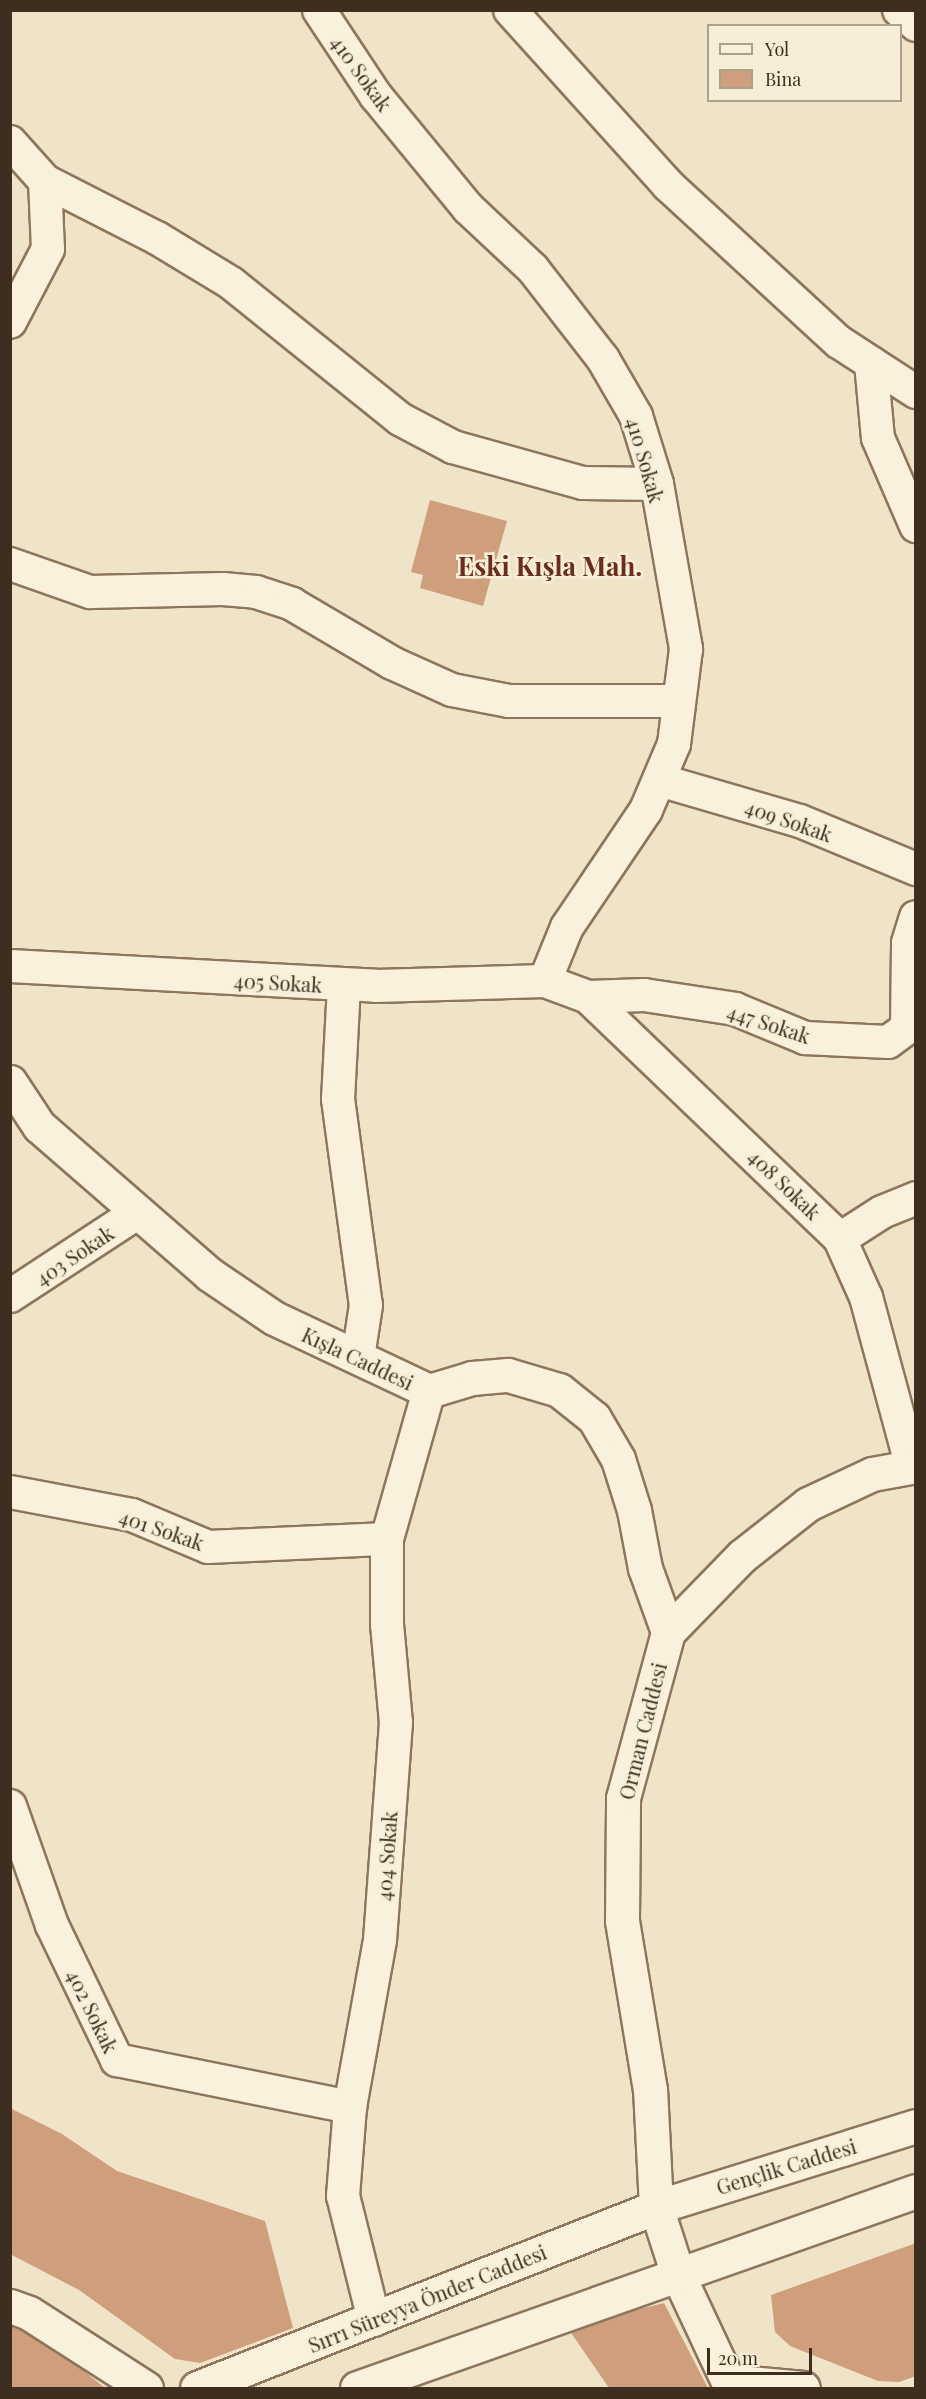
<!DOCTYPE html>
<html>
<head>
<meta charset="utf-8">
<style>
  body { margin:0 }
  #map { position:relative; width:926px; height:2399px; overflow:hidden; background:#f0e4c8; font-family:"Playfair Display",serif }
  div>[style] { position:absolute }
  [style*='--x'] { left:calc(var(--x)*1px); top:calc(var(--y)*1px); width:calc(var(--w)*1px); rotate:calc(var(--a)*1deg) }
  .building>* { inset:0; background:#cf9f7d }
  .roads { filter:drop-shadow(2px 0 #8d765c) drop-shadow(-2px 0 #8d765c) drop-shadow(0 2px #8d765c) drop-shadow(0 -2px #8d765c) }
  .minor>* { height:32px; margin:-16px; padding:0 16px; transform-origin:16px; border-radius:16px; background:#faf1dc }
  .tertiary>* { height:33px; margin:-16.5px; padding:0 16.5px; transform-origin:16.5px; border-radius:16.5px; background:#faf1dc }
  .secondary>* { height:33px; margin:-16.5px; padding:0 16.5px; transform-origin:16.5px; border-radius:16.5px; background:#faf1dc }
  span { translate:-50% -50%; white-space:nowrap; text-align:center; line-height:1.15; -webkit-text-stroke:5px #f7eed8; paint-order:stroke }
  .street-label { font-size:20px; color:#3d2e20 }
  .district-label { font-size:26px; color:#6b2e1e; font-weight:700 }
  .frame { position:absolute; inset:0; border:12px solid #3d2e20; pointer-events:none }
  .legend { position:absolute; left:707px; top:24px; width:195px; height:78px; box-sizing:border-box; background:#f7eed8; border:2px solid #ada18e; margin:0; padding:8px 10px; list-style:none; font-size:18px; color:#3d2e20 }
  .legend li { display:flex; align-items:center; gap:12px; height:30px }
  .legend b { width:30px; border:2px solid #ada18e }
  .scale { position:absolute; left:707px; top:2348px; width:105px; height:27px; box-sizing:border-box; border:3px solid #3d2e20; border-top:0; padding-left:8px; font-size:18px; line-height:21px; white-space:nowrap; color:#3d2e20; -webkit-text-stroke:4px #f7eed8; paint-order:stroke }
</style>
</head>
<body>
<div id="map">
  <div class="building">
    <div style="clip-path:polygon(430px 500px,507px 521px,483px 606px,420px 588px,423px 575px,411px 572px)"></div>
    <div style="clip-path:polygon(10px 2108px,62px 2134px,117px 2171px,265px 2221px,293px 2328px,200px 2363px,175px 2359px,79px 2290px,10px 2254px)"></div>
    <div style="clip-path:polygon(916px 2243px,916px 2376px,899px 2382px,878px 2381px,790px 2346px,775px 2332px,771px 2295px)"></div>
    <div style="clip-path:polygon(664px 2303px,708px 2388px,609px 2388px,567px 2327px)"></div>
    <div style="clip-path:polygon(10px 2316px,23px 2322px,105px 2388px,10px 2388px)"></div>
  </div>
  <div class="roads">
    <div class="minor">
      <div style="--x:319;--y:10;--w:103;--a:56.5"></div>
      <div style="--x:376;--y:96;--w:145;--a:50.6"></div>
      <div style="--x:468;--y:208;--w:89;--a:43.2"></div>
      <div style="--x:533;--y:269;--w:114;--a:52.1"></div>
      <div style="--x:603;--y:359;--w:66;--a:59.9"></div>
      <div style="--x:636;--y:416;--w:71;--a:72.8"></div>
      <div style="--x:657;--y:484;--w:168;--a:80"></div>
      <div style="--x:686;--y:649;--w:96;--a:97.2"></div>
      <div style="--x:674;--y:744;--w:72;--a:113"></div>
      <div style="--x:646;--y:810;--w:141;--a:124"></div>
      <div style="--x:567;--y:927;--w:58;--a:112.2"></div>
      <div style="--x:510;--y:10;--w:236;--a:47.9"></div>
      <div style="--x:668;--y:185;--w:232;--a:42.6"></div>
      <div style="--x:839;--y:342;--w:92;--a:33"></div>
      <div style="--x:899;--y:10;--w:23;--a:41"></div>
      <div style="--x:10;--y:142;--w:52;--a:48.1"></div>
      <div style="--x:45;--y:181;--w:68;--a:87.5"></div>
      <div style="--x:48;--y:249;--w:82;--a:117.5"></div>
      <div style="--x:45;--y:181;--w:126;--a:27"></div>
      <div style="--x:157;--y:238;--w:87;--a:31.3"></div>
      <div style="--x:231;--y:283;--w:217;--a:38.8"></div>
      <div style="--x:400;--y:419;--w:60;--a:27.8"></div>
      <div style="--x:453;--y:447;--w:135;--a:15.5"></div>
      <div style="--x:583;--y:483;--w:74;--a:0.8"></div>
      <div style="--x:871;--y:363;--w:75;--a:84.7"></div>
      <div style="--x:878;--y:438;--w:96;--a:66.6"></div>
      <div style="--x:10;--y:564;--w:85;--a:19.3"></div>
      <div style="--x:90;--y:592;--w:133;--a:-1.3"></div>
      <div style="--x:223;--y:589;--w:33;--a:5"></div>
      <div style="--x:256;--y:592;--w:38;--a:18"></div>
      <div style="--x:292;--y:604;--w:116;--a:30.5"></div>
      <div style="--x:392;--y:663;--w:66;--a:24.2"></div>
      <div style="--x:452;--y:690;--w:58;--a:10.9"></div>
      <div style="--x:509;--y:701;--w:170;--a:0"></div>
      <div style="--x:659;--y:780;--w:147;--a:16.2"></div>
      <div style="--x:800;--y:821;--w:126;--a:22.5"></div>
      <div style="--x:10;--y:966;--w:367;--a:3.1"></div>
      <div style="--x:376;--y:986;--w:169;--a:-1.7"></div>
      <div style="--x:545;--y:981;--w:46;--a:20.4"></div>
      <div style="--x:588;--y:997;--w:349;--a:43.8"></div>
      <div style="--x:840;--y:1239;--w:64;--a:65.9"></div>
      <div style="--x:866;--y:1297;--w:176;--a:74.9"></div>
      <div style="--x:344;--y:985;--w:114;--a:93"></div>
      <div style="--x:338;--y:1099;--w:208;--a:82.3"></div>
      <div style="--x:366;--y:1305;--w:53;--a:98.7"></div>
      <div style="--x:588;--y:997;--w:56;--a:-2"></div>
      <div style="--x:644;--y:995;--w:92;--a:8.7"></div>
      <div style="--x:735;--y:1009;--w:76;--a:22.5"></div>
      <div style="--x:805;--y:1038;--w:83;--a:2.8"></div>
      <div style="--x:888;--y:1042;--w:24;--a:-36"></div>
      <div style="--x:907;--y:1028;--w:85;--a:-89.3"></div>
      <div style="--x:908;--y:943;--w:27;--a:-73"></div>
      <div style="--x:840;--y:1239;--w:50;--a:-32.7"></div>
      <div style="--x:882;--y:1212;--w:37;--a:-22"></div>
      <div style="--x:10;--y:1296;--w:152;--a:-33.2"></div>
      <div style="--x:10;--y:1492;--w:124;--a:10.7"></div>
      <div style="--x:132;--y:1515;--w:82;--a:22.8"></div>
      <div style="--x:208;--y:1547;--w:179;--a:-2.6"></div>
      <div style="--x:10;--y:1806;--w:126;--a:70.6"></div>
      <div style="--x:52;--y:1925;--w:150;--a:64.3"></div>
      <div style="--x:117;--y:2060;--w:238;--a:11.4"></div>
      <div style="--x:374;--y:2320;--w:128;--a:-104"></div>
      <div style="--x:343;--y:2196;--w:89;--a:-85.5"></div>
      <div style="--x:350;--y:2107;--w:170;--a:-79.8"></div>
      <div style="--x:380;--y:1940;--w:218;--a:-85.8"></div>
      <div style="--x:396;--y:1723;--w:98;--a:-95.2"></div>
      <div style="--x:387;--y:1625;--w:86;--a:-90"></div>
      <div style="--x:387;--y:1539;--w:154;--a:-74.2"></div>
      <div style="--x:728;--y:2381;--w:76;--a:5.3"></div>
    </div>
    <div class="tertiary">
      <div style="--x:10;--y:1082;--w:53;--a:56.6"></div>
      <div style="--x:39;--y:1126;--w:225;--a:41"></div>
      <div style="--x:209;--y:1274;--w:78;--a:34.1"></div>
      <div style="--x:274;--y:1318;--w:171;--a:25.2"></div>
      <div style="--x:429;--y:1391;--w:45;--a:-16.8"></div>
      <div style="--x:472;--y:1378;--w:36;--a:-5"></div>
      <div style="--x:508;--y:1375;--w:53;--a:16.4"></div>
      <div style="--x:559;--y:1390;--w:45;--a:38.7"></div>
      <div style="--x:594;--y:1418;--w:48;--a:59.7"></div>
      <div style="--x:618;--y:1459;--w:53;--a:72.6"></div>
      <div style="--x:634;--y:1510;--w:59;--a:79.3"></div>
      <div style="--x:645;--y:1568;--w:68;--a:70.2"></div>
      <div style="--x:10;--y:2306;--w:20;--a:20"></div>
      <div style="--x:29;--y:2313;--w:139;--a:32.7"></div>
      <div style="--x:731;--y:2388;--w:125;--a:-115.1"></div>
      <div style="--x:678;--y:2275;--w:71;--a:-107.9"></div>
      <div style="--x:656;--y:2207;--w:117;--a:-92.9"></div>
      <div style="--x:650;--y:2090;--w:172;--a:-99.4"></div>
      <div style="--x:622;--y:1920;--w:122;--a:-89.5"></div>
      <div style="--x:623;--y:1798;--w:172;--a:-74.8"></div>
      <div style="--x:668;--y:1632;--w:106;--a:-45.8"></div>
      <div style="--x:742;--y:1556;--w:84;--a:-38.2"></div>
      <div style="--x:808;--y:1504;--w:71;--a:-25.1"></div>
      <div style="--x:872;--y:1474;--w:45;--a:-10.3"></div>
    </div>
    <div class="secondary">
      <div style="--x:197;--y:2388;--w:493;--a:-21.5"></div>
      <div style="--x:656;--y:2207;--w:272;--a:-17.3"></div>
      <div style="--x:357;--y:2388;--w:593;--a:-19.41"></div>
    </div>
  </div>
  <div class="street-label">
    <span style="left:362px;top:73px;rotate:54deg">410 Sokak</span>
    <span style="left:646px;top:460px;rotate:74deg">410 Sokak</span>
    <span style="left:789px;top:820px;rotate:19deg">409 Sokak</span>
    <span style="left:278px;top:982px;rotate:3deg">405 Sokak</span>
    <span style="left:769px;top:1023px;rotate:18deg">447 Sokak</span>
    <span style="left:785px;top:1184px;rotate:44deg">408 Sokak</span>
    <span style="left:74px;top:1255px;rotate:-34deg">403 Sokak</span>
    <span style="left:358px;top:1358px;rotate:25deg">Kışla Caddesi</span>
    <span style="left:162px;top:1529px;rotate:19deg">401 Sokak</span>
    <span style="left:642px;top:1731px;rotate:-76deg">Orman Caddesi</span>
    <span style="left:386px;top:1856px;rotate:-86deg">404 Sokak</span>
    <span style="left:93px;top:2011px;rotate:64deg">402 Sokak</span>
    <span style="left:786px;top:2166px;rotate:-17deg">Gençlik Caddesi</span>
    <span style="left:427px;top:2298px;rotate:-22deg">Sırrı Süreyya Önder Caddesi</span>
  </div>
  <div class="district-label">
    <span style="left:550px;top:566px">Eski Kışla Mah.</span>
  </div>
  <div class="frame"></div>
  <ul class="legend">
  <li><b style="height:8px;background:#faf1dc"></b>Yol</li>
  <li><b style="height:16px;background:#cf9f7d"></b>Bina</li>
  </ul>
  <div class="scale">20 m</div>
</div>
</body>
</html>
